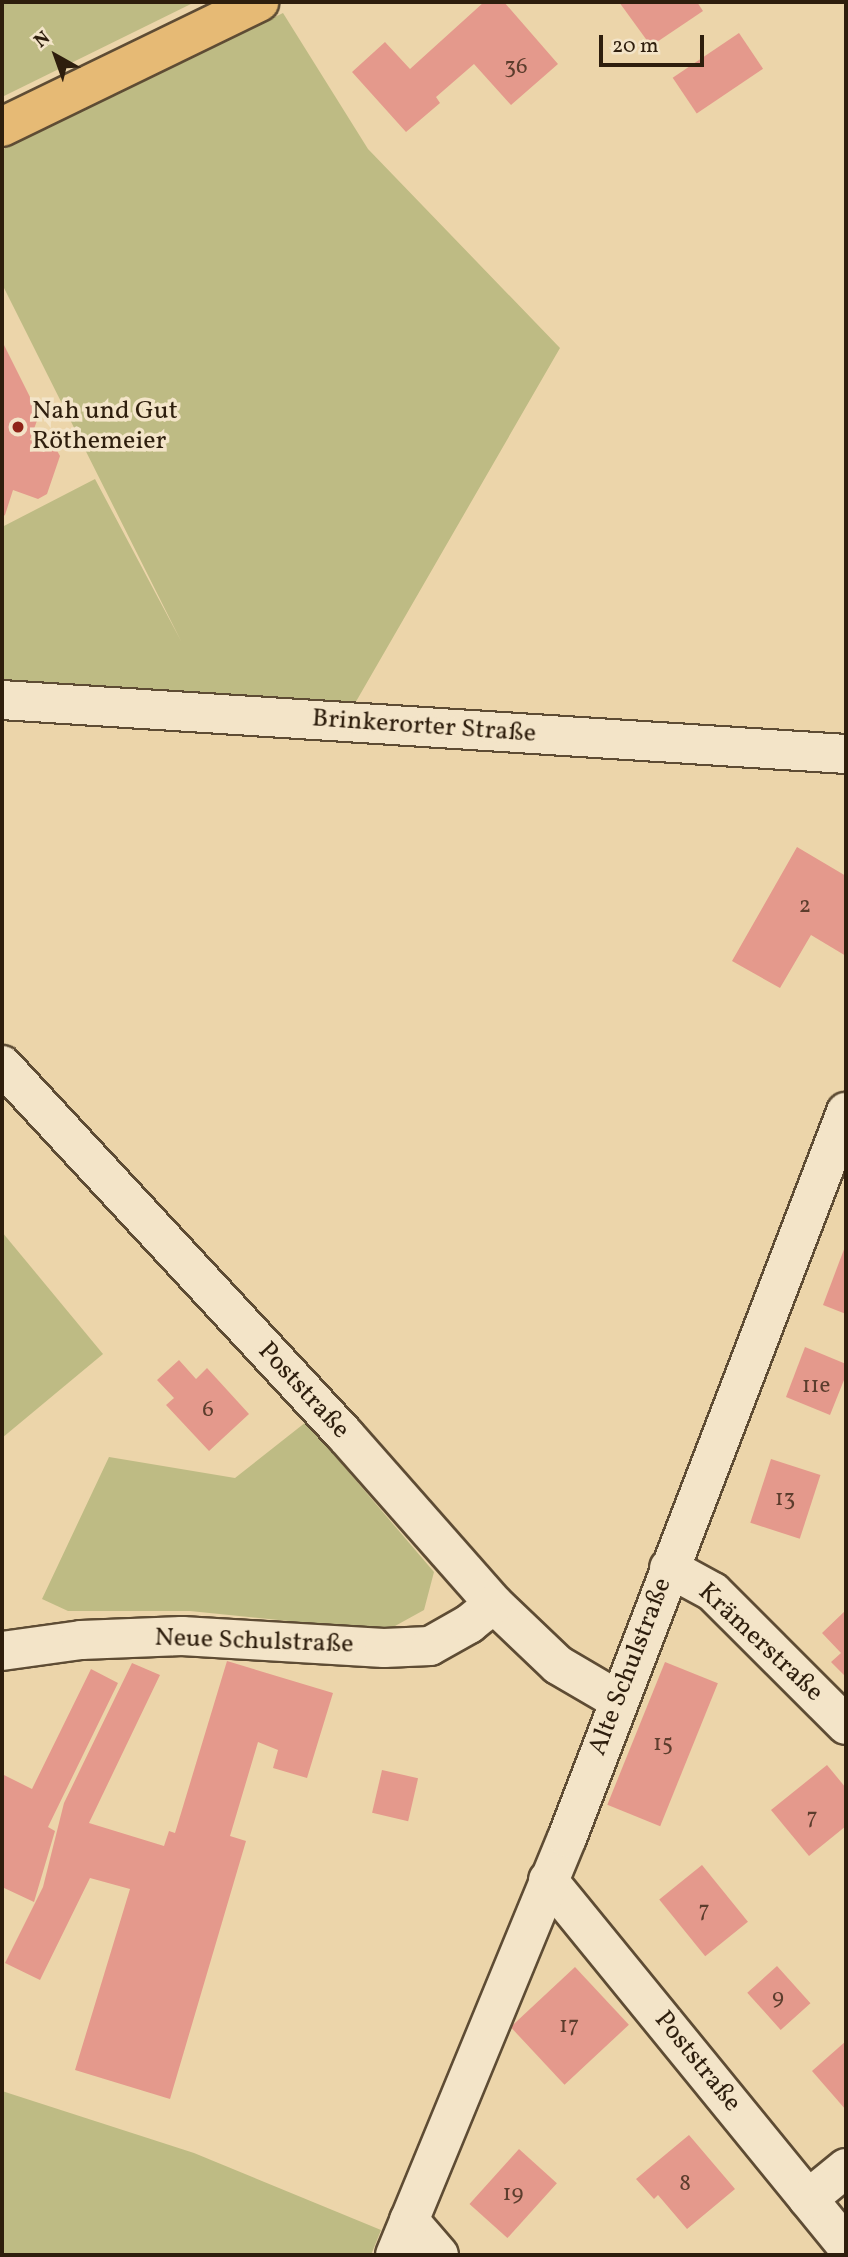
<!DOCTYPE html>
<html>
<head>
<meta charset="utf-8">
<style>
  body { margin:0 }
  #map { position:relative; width:848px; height:2257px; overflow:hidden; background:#ecd5aa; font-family:Vollkorn,serif }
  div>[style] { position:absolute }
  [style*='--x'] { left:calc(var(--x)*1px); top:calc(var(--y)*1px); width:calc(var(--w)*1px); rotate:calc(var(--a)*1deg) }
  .green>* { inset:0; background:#bebb84 }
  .building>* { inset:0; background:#e4998c; transform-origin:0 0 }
  .roads { filter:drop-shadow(2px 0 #5e4c34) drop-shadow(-2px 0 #5e4c34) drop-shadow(0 2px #5e4c34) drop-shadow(0 -2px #5e4c34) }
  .minor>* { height:38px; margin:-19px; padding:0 19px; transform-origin:19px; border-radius:19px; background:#f3e4c8 }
  .major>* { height:38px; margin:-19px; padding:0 19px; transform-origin:19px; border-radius:19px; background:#e6ba75 }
  .dots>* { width:19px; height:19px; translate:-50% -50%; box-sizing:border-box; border:4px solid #f3e4c8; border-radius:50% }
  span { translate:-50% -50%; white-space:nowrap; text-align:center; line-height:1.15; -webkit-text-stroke:7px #f3e4c8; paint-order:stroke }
  .number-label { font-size:23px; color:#5c3d2d }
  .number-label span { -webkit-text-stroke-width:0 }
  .poi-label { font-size:26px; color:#2e1e0d }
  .left { translate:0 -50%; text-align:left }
  .street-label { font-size:26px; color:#2e1e0d }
  .frame { position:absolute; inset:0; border:4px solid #2e1e0d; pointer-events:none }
  .north { position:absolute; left:21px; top:21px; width:70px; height:70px; -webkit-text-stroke:5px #f3e4c8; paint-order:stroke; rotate:320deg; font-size:19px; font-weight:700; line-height:28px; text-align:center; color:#2e1e0d }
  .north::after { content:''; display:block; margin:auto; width:24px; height:32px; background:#2e1e0d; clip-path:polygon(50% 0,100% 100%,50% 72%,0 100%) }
  .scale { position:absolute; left:599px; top:35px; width:105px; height:32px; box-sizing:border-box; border:4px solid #2e1e0d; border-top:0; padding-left:9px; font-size:21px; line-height:24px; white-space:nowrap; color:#2e1e0d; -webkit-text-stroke:5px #f3e4c8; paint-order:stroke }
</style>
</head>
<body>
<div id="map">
  <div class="green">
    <div style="clip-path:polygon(2px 2px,195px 2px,2px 97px)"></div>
    <div style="clip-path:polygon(283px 13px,368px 149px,560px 348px,354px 705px,2px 683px,2px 527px,95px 479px,181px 641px,2px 284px,2px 150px)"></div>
    <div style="clip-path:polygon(2px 1232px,103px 1354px,2px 1438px)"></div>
    <div style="clip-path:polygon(306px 1422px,434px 1572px,424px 1610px,386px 1631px,190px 1611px,68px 1611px,42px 1599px,109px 1457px,235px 1478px)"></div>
    <div style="clip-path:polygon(2px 2091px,194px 2153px,381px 2230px,371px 2255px,2px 2255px)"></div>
  </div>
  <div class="building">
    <div style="clip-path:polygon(484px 2px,504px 2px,558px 64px,511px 105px,474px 64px,436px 97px,440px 103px,406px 132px,352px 72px,385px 42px,410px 69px)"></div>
    <div style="clip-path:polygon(619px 2px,697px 2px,703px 11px,651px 46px)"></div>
    <div style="left:739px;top:33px;width:43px;height:80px;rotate:56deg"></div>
    <div style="clip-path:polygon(2px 341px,39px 415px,30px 440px,55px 447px,60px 456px,47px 494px,38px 499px,13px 490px,5px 515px,2px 517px)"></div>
    <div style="clip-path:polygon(797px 847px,846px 876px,846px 956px,811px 935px,780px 988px,732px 961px)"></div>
    <div style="clip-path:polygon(846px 1244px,846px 1314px,823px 1305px)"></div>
    <div style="clip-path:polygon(805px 1347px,846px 1364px,846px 1375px,830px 1415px,786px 1397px)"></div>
    <div style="clip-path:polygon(179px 1360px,196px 1379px,207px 1368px,249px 1414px,209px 1451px,166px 1405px,174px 1398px,157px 1380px)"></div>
    <div style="left:771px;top:1459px;width:52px;height:67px;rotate:18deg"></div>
    <div style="clip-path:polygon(846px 1610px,846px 1675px,845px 1676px,831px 1662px,841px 1653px,822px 1633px)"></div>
    <div style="clip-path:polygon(227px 1661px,333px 1693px,307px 1778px,273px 1768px,278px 1750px,258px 1742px,230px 1836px,246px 1841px,170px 2099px,75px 2070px,130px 1889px,90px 1878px,40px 1980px,5px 1963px,43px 1887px,64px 1803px,132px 1663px,160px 1675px,89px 1823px,164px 1846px,169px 1831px,175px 1833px)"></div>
    <div style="left:665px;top:1662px;width:57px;height:154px;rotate:22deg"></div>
    <div style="clip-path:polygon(91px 1669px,118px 1683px,48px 1827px,55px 1831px,34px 1902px,2px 1887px,2px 1774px,32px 1789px)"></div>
    <div style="clip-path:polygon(827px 1765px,846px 1788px,846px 1826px,809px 1856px,771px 1810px)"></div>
    <div style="left:382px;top:1770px;width:37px;height:44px;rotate:13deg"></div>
    <div style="left:702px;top:1865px;width:73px;height:55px;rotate:51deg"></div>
    <div style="left:777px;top:1966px;width:50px;height:40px;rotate:48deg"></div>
    <div style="left:575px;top:1967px;width:79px;height:88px;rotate:47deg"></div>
    <div style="clip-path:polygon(846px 2041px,846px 2110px,812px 2071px)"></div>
    <div style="clip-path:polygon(689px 2135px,735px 2189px,687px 2229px,658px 2195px,654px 2199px,636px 2179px)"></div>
    <div style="left:519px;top:2149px;width:51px;height:74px;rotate:42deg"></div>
  </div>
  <div class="roads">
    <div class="minor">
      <div style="--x:2;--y:700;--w:846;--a:3.66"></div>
      <div style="--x:2;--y:1065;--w:505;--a:47.17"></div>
      <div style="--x:345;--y:1435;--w:225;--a:48.6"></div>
      <div style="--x:494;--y:1604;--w:88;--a:43.6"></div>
      <div style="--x:558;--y:1665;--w:69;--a:30.3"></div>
      <div style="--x:669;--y:1568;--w:50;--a:28.6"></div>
      <div style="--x:713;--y:1592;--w:188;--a:45"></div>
      <div style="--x:2;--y:1651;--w:80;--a:-7.9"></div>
      <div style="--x:81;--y:1640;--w:101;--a:-2.3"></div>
      <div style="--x:182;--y:1636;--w:202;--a:3.4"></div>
      <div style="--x:384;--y:1648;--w:46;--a:-2.5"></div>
      <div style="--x:430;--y:1646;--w:45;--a:-29.4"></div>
      <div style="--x:469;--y:1624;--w:32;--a:-39"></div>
      <div style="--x:548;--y:1880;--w:471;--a:50.8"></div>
      <div style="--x:808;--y:2199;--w:49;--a:-39.2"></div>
      <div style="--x:409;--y:2220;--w:46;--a:49.4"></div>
      <div style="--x:395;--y:2255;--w:451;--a:-67.6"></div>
      <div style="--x:567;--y:1838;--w:778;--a:-68.98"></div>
    </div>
    <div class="major">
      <div style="--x:2;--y:127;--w:286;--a:-25.9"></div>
    </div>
  </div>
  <div class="dots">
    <div style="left:18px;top:427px;background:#8f2418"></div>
  </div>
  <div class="number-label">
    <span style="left:516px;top:67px">36</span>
    <span style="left:805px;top:906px">2</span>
    <span style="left:816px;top:1386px">11e</span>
    <span style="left:208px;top:1410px">6</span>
    <span style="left:785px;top:1499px">13</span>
    <span style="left:663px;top:1744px">15</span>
    <span style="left:812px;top:1818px">7</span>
    <span style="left:704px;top:1911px">7</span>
    <span style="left:778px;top:1998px">9</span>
    <span style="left:569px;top:2026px">17</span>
    <span style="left:685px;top:2184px">8</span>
    <span style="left:513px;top:2194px">19</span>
  </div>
  <div class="poi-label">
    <span class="left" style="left:32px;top:427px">Nah und Gut<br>Röthemeier</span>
  </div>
  <div class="street-label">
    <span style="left:424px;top:727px;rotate:4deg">Brinkerorter Straße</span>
    <span style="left:303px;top:1391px;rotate:47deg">Poststraße</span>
    <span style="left:254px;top:1642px;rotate:2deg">Neue Schulstraße</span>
    <span style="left:760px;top:1643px;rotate:43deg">Krämerstraße</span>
    <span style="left:631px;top:1667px;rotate:-69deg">Alte Schulstraße</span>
    <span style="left:697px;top:2062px;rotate:51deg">Poststraße</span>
  </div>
  <div class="frame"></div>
  <div class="north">N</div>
  <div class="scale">20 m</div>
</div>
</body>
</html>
